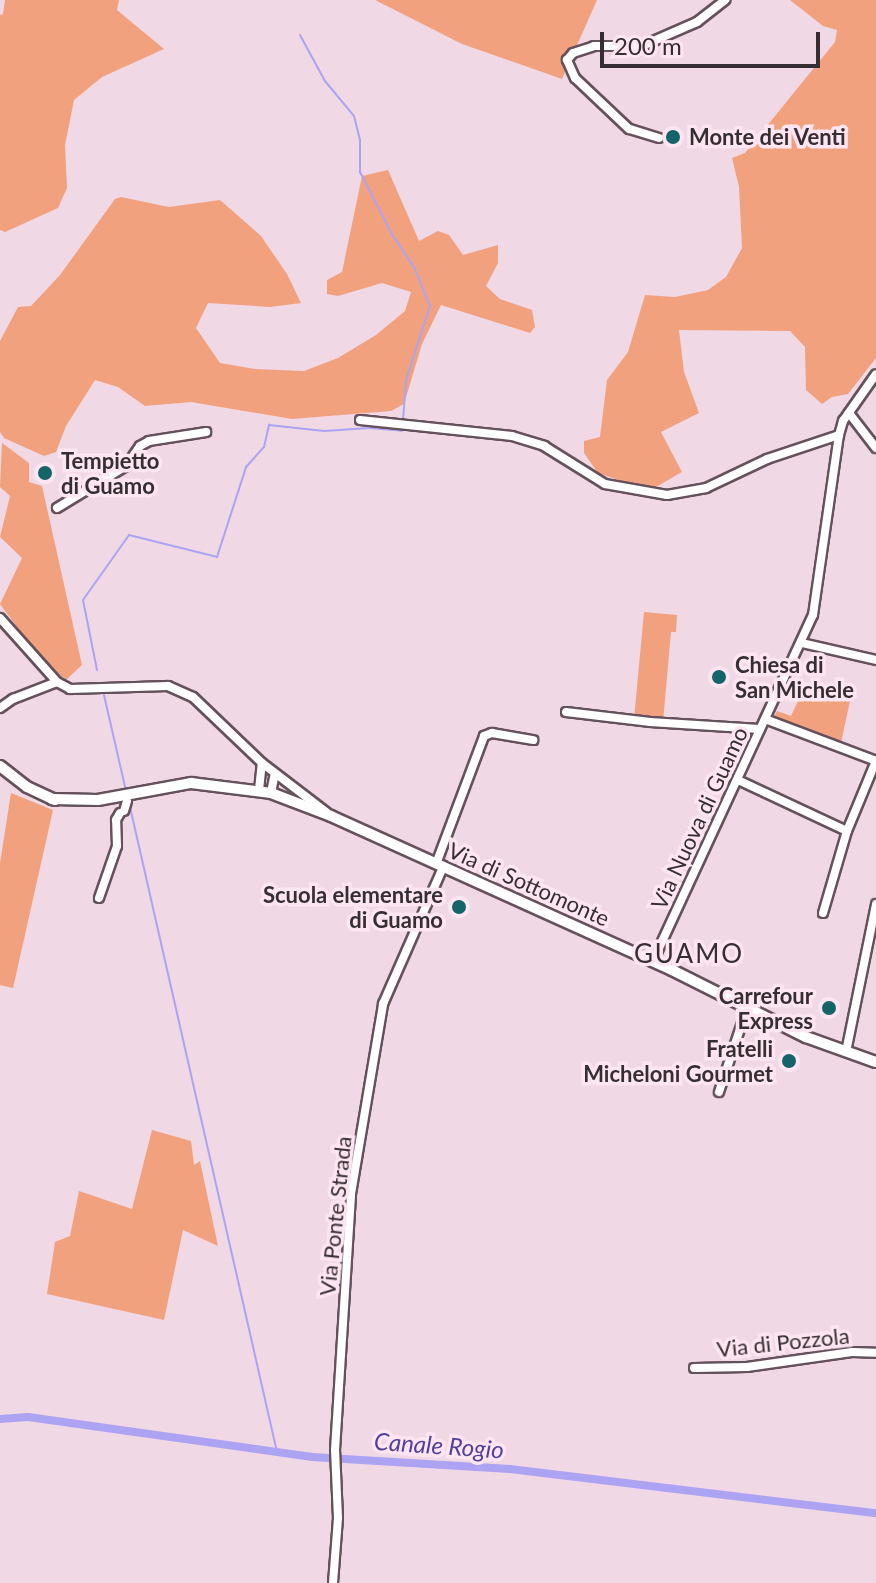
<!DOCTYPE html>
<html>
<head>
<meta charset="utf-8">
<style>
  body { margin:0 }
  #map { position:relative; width:876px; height:1583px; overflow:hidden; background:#f0d8e4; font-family:Lato,sans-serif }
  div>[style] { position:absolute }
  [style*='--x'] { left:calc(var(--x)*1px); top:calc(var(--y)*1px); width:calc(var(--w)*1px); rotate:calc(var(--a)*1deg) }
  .green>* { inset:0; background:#f2a17f }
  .stream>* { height:2px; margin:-1px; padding:0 1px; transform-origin:1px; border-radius:1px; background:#aca3f3 }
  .canal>* { height:8px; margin:-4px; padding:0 4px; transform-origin:4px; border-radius:4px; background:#aca3f3 }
  .roads { filter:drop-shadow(2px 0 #65515b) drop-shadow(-2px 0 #65515b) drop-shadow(0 2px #65515b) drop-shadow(0 -2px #65515b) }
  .minor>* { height:8px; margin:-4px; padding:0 4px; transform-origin:4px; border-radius:4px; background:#fff }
  .major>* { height:10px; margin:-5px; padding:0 5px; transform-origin:5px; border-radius:5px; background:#fff }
  .dots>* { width:22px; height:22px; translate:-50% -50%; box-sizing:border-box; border:4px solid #fde6f1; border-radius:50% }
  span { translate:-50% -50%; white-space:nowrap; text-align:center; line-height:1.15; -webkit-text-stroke:7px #fde6f1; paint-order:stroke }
  .poi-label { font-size:22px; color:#372e33; font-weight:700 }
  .left { translate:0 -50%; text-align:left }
  .right { translate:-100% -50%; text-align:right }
  .street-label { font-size:22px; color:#372e33 }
  .water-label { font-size:24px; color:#53409c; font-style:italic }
  .quarter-label { font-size:26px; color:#372e33; letter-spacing:2px }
  .scale { position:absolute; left:600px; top:32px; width:220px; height:36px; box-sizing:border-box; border:4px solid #372e33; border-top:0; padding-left:10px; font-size:24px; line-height:28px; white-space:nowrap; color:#372e33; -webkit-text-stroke:6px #fde6f1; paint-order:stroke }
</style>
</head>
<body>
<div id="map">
  <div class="green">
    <div style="clip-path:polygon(5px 0,119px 0,117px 10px,164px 49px,102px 77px,74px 100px,65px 145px,67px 188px,58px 208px,5px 232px,0 230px,0 15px,3px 14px)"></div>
    <div style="clip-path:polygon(375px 0,597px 0,562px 79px,462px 44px)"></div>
    <div style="clip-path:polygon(790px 0,876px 0,876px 358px,848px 394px,832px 397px,822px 404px,806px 390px,805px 347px,790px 331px,679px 330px,684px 372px,699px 413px,661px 432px,682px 472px,656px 487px,633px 485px,598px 473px,584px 453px,584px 441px,600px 437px,607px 380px,628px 352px,645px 295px,675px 297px,708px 290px,726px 277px,742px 248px,739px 187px,732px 158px,745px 153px,835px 42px,837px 30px,823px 26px)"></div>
    <div style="clip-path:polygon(388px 170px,419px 241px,438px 231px,449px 235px,463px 255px,498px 245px,498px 263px,486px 286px,500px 299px,532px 310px,535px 327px,530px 333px,441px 305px,422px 344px,404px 404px,391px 411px,292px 419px,191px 402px,145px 406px,118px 387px,95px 380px,66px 426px,56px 452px,44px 456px,4px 438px,0 432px,0 341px,18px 307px,31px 306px,60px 275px,115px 199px,121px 197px,169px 207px,220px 200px,261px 236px,287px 274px,301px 303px,270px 307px,208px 303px,196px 328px,220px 363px,255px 369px,304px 371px,338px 358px,376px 335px,405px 311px,411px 292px,382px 283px,338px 296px,327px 294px,327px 280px,342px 272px,362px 176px)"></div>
    <div style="clip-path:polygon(2px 443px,29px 463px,29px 482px,42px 486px,82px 665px,66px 680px,21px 641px,23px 635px,0 604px,22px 558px,0 537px,10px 496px,0 487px)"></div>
    <div style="clip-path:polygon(644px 612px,677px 615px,676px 632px,671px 632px,663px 722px,634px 719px)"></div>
    <div style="clip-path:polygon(805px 686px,851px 696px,841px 743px,774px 717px,777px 711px,791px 716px)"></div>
    <div style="clip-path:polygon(11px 793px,53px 810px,13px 988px,0 985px,0 863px)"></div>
    <div style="clip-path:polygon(152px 1130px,191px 1141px,194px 1165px,200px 1161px,218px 1246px,183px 1230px,164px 1320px,47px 1294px,55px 1242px,70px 1236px,79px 1191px,132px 1209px)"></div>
  </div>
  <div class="stream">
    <div style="--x:300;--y:35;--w:52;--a:61.5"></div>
    <div style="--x:325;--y:81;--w:45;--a:50.4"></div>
    <div style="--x:354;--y:116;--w:25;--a:76"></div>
    <div style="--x:360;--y:140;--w:32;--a:90"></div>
    <div style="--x:360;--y:172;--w:72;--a:62.7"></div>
    <div style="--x:393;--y:236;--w:37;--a:56"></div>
    <div style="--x:414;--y:267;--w:42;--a:67.7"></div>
    <div style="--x:430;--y:306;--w:78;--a:108"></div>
    <div style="--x:406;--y:380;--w:40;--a:94.3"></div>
    <div style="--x:97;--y:670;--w:71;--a:-101.3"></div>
    <div style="--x:83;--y:600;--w:80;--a:-54.7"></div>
    <div style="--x:129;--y:535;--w:91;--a:14"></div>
    <div style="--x:217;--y:557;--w:95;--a:-72.1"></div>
    <div style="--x:246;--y:467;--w:27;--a:-48"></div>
    <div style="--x:264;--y:447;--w:23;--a:-77"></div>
    <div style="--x:269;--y:425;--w:55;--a:6.2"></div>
    <div style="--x:324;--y:431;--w:46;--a:-3.7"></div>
    <div style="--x:370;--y:428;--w:32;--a:5"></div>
    <div style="--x:104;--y:695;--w:98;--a:77.1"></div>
    <div style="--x:130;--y:807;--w:662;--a:77.16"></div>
  </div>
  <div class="canal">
    <div style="--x:0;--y:1419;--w:28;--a:-4"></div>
    <div style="--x:28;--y:1417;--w:287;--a:8"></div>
    <div style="--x:312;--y:1457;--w:198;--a:3.5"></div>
    <div style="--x:510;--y:1469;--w:369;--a:6.9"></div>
  </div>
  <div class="roads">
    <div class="minor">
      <div style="--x:659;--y:138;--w:31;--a:-163"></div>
      <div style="--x:629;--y:129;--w:74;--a:-136.6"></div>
      <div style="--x:575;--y:78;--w:20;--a:-114"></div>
      <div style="--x:567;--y:60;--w:9;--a:-49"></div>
      <div style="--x:573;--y:53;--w:22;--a:-18"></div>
      <div style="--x:594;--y:46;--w:48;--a:0"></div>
      <div style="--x:642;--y:46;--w:60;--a:-23.6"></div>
      <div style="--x:697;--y:22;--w:36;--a:-38"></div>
      <div style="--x:849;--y:413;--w:44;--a:52.4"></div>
      <div style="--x:360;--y:420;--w:153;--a:6"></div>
      <div style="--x:512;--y:436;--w:34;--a:17"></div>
      <div style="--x:544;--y:446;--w:72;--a:31.9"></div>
      <div style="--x:605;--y:484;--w:63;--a:10.1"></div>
      <div style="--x:667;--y:495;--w:40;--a:-10"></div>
      <div style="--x:706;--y:488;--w:68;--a:-25.4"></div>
      <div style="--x:767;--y:459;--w:76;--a:-18.4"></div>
      <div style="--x:57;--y:508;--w:81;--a:-31.3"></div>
      <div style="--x:126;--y:466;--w:24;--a:-55"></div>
      <div style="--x:140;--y:446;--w:10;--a:-29"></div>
      <div style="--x:149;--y:441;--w:58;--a:-9"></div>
      <div style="--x:0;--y:618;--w:86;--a:48.3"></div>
      <div style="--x:57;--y:682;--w:15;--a:28"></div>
      <div style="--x:70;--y:689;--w:98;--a:-1.8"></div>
      <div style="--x:168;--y:686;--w:27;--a:24"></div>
      <div style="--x:193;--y:697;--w:95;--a:43.7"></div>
      <div style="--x:262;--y:763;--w:81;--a:37.4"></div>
      <div style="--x:802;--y:643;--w:76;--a:12.9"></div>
      <div style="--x:0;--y:708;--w:16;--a:-35"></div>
      <div style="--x:13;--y:699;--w:47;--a:-21.1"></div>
      <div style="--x:566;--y:712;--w:85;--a:6.8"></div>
      <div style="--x:650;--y:722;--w:110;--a:3.6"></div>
      <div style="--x:765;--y:719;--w:119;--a:20.7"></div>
      <div style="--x:738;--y:780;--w:120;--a:25.1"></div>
      <div style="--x:259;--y:790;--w:27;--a:-84"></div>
      <div style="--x:271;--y:793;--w:20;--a:-79"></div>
      <div style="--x:124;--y:811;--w:10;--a:-73"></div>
      <div style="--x:436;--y:864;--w:137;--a:-69.4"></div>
      <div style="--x:484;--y:736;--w:9;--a:-21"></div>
      <div style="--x:492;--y:733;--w:42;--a:9.7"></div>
      <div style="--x:99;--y:898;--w:55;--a:-70.9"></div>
      <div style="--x:117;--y:846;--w:26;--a:-92"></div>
      <div style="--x:116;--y:820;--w:8;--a:-60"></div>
      <div style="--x:823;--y:913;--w:85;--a:-73.7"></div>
      <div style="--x:847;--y:831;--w:76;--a:-67.5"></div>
      <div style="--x:653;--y:961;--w:381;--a:-65.2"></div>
      <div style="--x:813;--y:615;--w:182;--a:-81.8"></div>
      <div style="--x:839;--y:435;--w:15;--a:-74"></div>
      <div style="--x:843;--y:421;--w:57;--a:-54.9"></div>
      <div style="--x:846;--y:1052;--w:151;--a:-78.5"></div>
      <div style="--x:719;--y:1092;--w:89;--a:-71.6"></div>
      <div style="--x:694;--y:1368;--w:53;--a:-1.1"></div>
      <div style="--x:747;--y:1367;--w:106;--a:-8.1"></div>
      <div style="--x:852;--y:1352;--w:24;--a:2"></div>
      <div style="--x:333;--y:1583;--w:65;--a:-85.6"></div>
      <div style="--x:338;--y:1518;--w:68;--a:-92.5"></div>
      <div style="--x:335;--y:1450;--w:256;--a:-86.4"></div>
      <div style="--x:351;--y:1194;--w:193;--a:-80.4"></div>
      <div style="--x:383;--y:1004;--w:150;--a:-66.3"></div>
    </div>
    <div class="major">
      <div style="--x:0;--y:766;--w:34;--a:38"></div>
      <div style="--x:27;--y:787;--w:31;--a:25"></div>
      <div style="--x:52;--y:799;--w:46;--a:1.2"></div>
      <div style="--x:98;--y:800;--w:95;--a:-10.4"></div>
      <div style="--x:191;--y:783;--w:81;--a:7.1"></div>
      <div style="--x:271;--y:793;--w:64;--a:21"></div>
      <div style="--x:331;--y:816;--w:374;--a:24.3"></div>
      <div style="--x:672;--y:970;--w:150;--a:26.6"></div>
      <div style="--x:806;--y:1037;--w:74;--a:19.7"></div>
    </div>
  </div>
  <div class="dots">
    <div style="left:673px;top:137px;background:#156469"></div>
    <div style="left:45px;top:473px;background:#156469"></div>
    <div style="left:719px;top:677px;background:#156469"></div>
    <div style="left:459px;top:907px;background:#156469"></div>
    <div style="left:829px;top:1008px;background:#156469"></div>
    <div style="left:789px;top:1061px;background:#156469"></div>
  </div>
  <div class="poi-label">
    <span class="left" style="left:689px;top:137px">Monte dei Venti</span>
    <span class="left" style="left:61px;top:473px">Tempietto<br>di Guamo</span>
    <span class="left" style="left:735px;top:677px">Chiesa di<br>San Michele</span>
    <span class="right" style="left:443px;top:907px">Scuola elementare<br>di Guamo</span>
    <span class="right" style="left:813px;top:1008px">Carrefour<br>Express</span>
    <span class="right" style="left:773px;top:1061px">Fratelli<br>Micheloni Gourmet</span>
  </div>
  <div class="street-label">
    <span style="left:699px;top:818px;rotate:-65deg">Via Nuova di Guamo</span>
    <span style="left:529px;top:884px;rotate:24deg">Via di Sottomonte</span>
    <span style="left:335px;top:1216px;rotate:-84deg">Via Ponte Strada</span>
    <span style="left:783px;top:1342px;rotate:-6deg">Via di Pozzola</span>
  </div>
  <div class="water-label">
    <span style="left:439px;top:1445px;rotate:4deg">Canale Rogio</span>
  </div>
  <div class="quarter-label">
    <span style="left:689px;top:954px">GUAMO</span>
  </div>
  <div class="scale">200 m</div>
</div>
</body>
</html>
